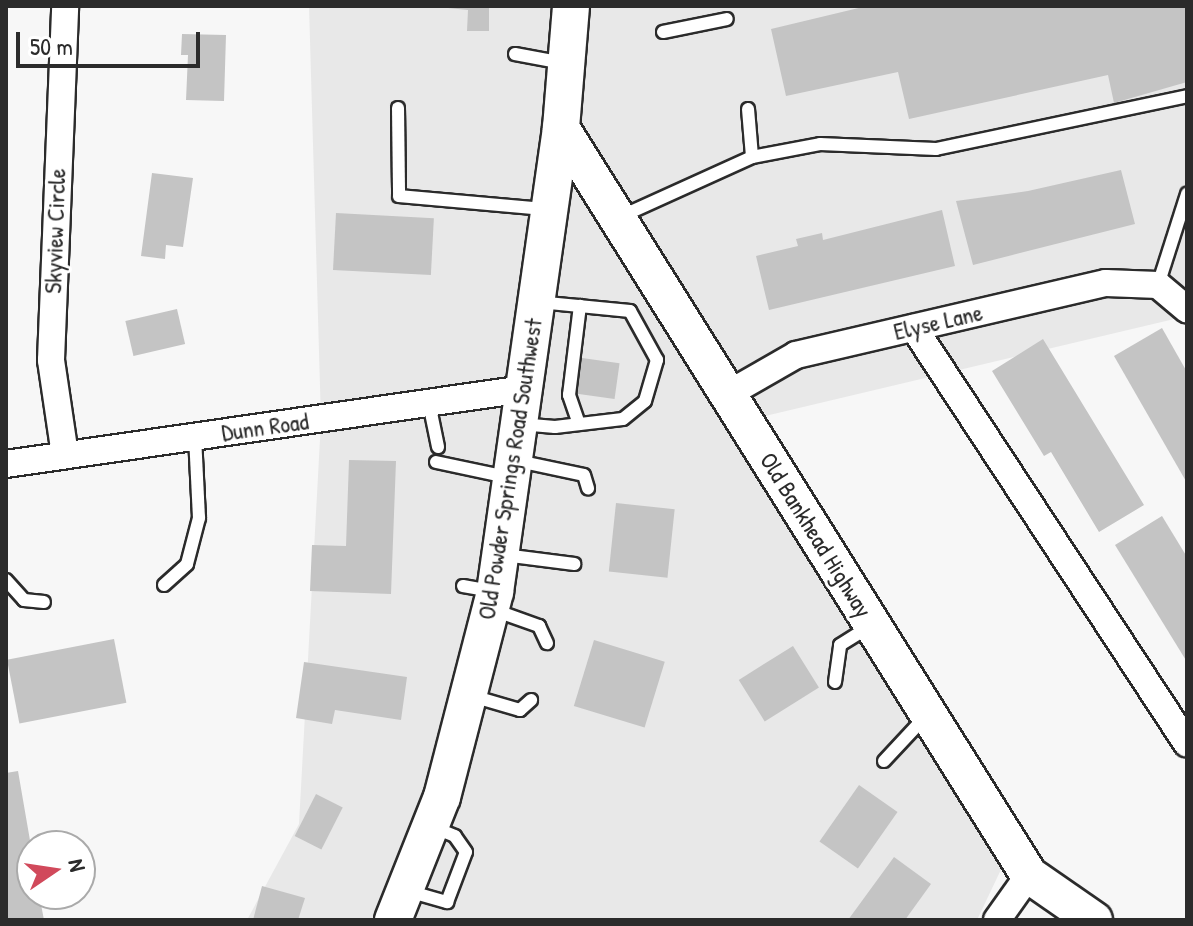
<!DOCTYPE html>
<html>
<head>
<meta charset="utf-8">
<style>
  body { margin:0 }
  #map { position:relative; width:1193px; height:926px; overflow:hidden; background:#f7f7f7; font-family:"Patrick Hand",sans-serif }
  div>[style] { position:absolute }
  [style*='--x'] { left:calc(var(--x)*1px); top:calc(var(--y)*1px); width:calc(var(--w)*1px); rotate:calc(var(--a)*1deg) }
  .built>* { inset:0; background:#e8e8e8 }
  .building>* { inset:0; background:#c4c4c4; transform-origin:0 0 }
  .roads { filter:drop-shadow(2px 0 #2b2b2b) drop-shadow(-2px 0 #2b2b2b) drop-shadow(0 2px #2b2b2b) drop-shadow(0 -2px #2b2b2b) }
  .lane>* { height:12px; margin:-6px; padding:0 6px; transform-origin:6px; border-radius:6px; background:#fff }
  .street>* { height:26px; margin:-13px; padding:0 13px; transform-origin:13px; border-radius:13px; background:#fff }
  .secondary>* { height:36px; margin:-18px; padding:0 18px; transform-origin:18px; border-radius:18px; background:#fff }
  span { translate:-50% -50%; white-space:nowrap; text-align:center; line-height:1.15; -webkit-text-stroke:6px #fff; paint-order:stroke }
  .street-label { font-size:24px; color:#2b2b2b }
  .frame { position:absolute; inset:0; border:8px solid #2b2b2b; pointer-events:none }
  .north { position:absolute; left:16px; top:830px; width:80px; height:80px; box-sizing:border-box; background:#fff; border:2px solid #aaa; border-radius:50%; rotate:77deg; font-size:22px; font-weight:700; line-height:32px; text-align:center; color:#2b2b2b }
  .north::after { content:''; display:block; margin:auto; width:28px; height:36px; background:#d1495b; clip-path:polygon(50% 0,100% 100%,50% 72%,0 100%) }
  .scale { position:absolute; left:16px; top:32px; width:184px; height:36px; box-sizing:border-box; border:4px solid #2b2b2b; border-top:0; padding-left:10px; font-size:24px; line-height:28px; white-space:nowrap; color:#2b2b2b; -webkit-text-stroke:6px #fff; paint-order:stroke }
</style>
</head>
<body>
<div id="map">
  <div class="built">
    <div style="clip-path:polygon(309px 6px,1187px 6px,1187px 316px,752px 419px,1016px 838px,977px 920px,247px 920px,299px 824px,321px 421px)"></div>
  </div>
  <div class="building">
    <div style="clip-path:polygon(428px 6px,489px 6px,489px 31px,467px 31px,468px 10px)"></div>
    <div style="clip-path:polygon(867px 6px,1187px 6px,1187px 82px,1114px 103px,1108px 75px,909px 119px,898px 72px,786px 96px,771px 29px)"></div>
    <div style="clip-path:polygon(182px 34px,226px 35px,224px 101px,186px 100px,188px 55px,181px 55px)"></div>
    <div style="clip-path:polygon(1121px 170px,1135px 224px,973px 265px,956px 201px,1028px 191px)"></div>
    <div style="clip-path:polygon(152px 173px,193px 178px,183px 247px,166px 245px,165px 259px,141px 256px)"></div>
    <div style="clip-path:polygon(942px 210px,955px 266px,769px 310px,756px 256px,798px 246px,796px 239px,822px 233px,823px 240px)"></div>
    <div style="left:336px;top:213px;width:98px;height:57px;rotate:3deg"></div>
    <div style="left:177px;top:309px;width:36px;height:53px;rotate:77deg"></div>
    <div style="clip-path:polygon(1162px 328px,1187px 372px,1187px 483px,1114px 356px)"></div>
    <div style="clip-path:polygon(1043px 339px,1144px 505px,1099px 532px,1051px 452px,1044px 456px,992px 371px)"></div>
    <div style="left:575px;top:357px;width:45px;height:36px;rotate:8deg"></div>
    <div style="clip-path:polygon(349px 460px,396px 461px,391px 594px,310px 591px,312px 545px,346px 546px)"></div>
    <div style="left:616px;top:503px;width:59px;height:69px;rotate:6deg"></div>
    <div style="clip-path:polygon(1162px 516px,1187px 557px,1187px 662px,1115px 545px)"></div>
    <div style="left:114px;top:639px;width:65px;height:109px;rotate:79deg"></div>
    <div style="left:594px;top:640px;width:74px;height:69px;rotate:17deg"></div>
    <div style="left:793px;top:646px;width:49px;height:64px;rotate:58deg"></div>
    <div style="clip-path:polygon(304px 662px,407px 677px,401px 720px,335px 710px,332px 724px,296px 718px)"></div>
    <div style="clip-path:polygon(18px 771px,32px 852px,32px 894px,39px 894px,44px 920px,6px 920px,6px 773px)"></div>
    <div style="left:859px;top:785px;width:47px;height:69px;rotate:35deg"></div>
    <div style="left:316px;top:794px;width:30px;height:47px;rotate:27deg"></div>
    <div style="clip-path:polygon(894px 857px,931px 884px,905px 920px,848px 920px)"></div>
    <div style="clip-path:polygon(262px 886px,305px 898px,298px 920px,253px 920px)"></div>
  </div>
  <div class="roads">
    <div class="lane">
      <div style="--x:663;--y:32;--w:65;--a:-11.5"></div>
      <div style="--x:515;--y:54;--w:49;--a:10.6"></div>
      <div style="--x:398;--y:108;--w:88;--a:89.3"></div>
      <div style="--x:399;--y:196;--w:148;--a:5.1"></div>
      <div style="--x:748;--y:109;--w:48;--a:85.2"></div>
      <div style="--x:622;--y:216;--w:143;--a:-24.4"></div>
      <div style="--x:752;--y:157;--w:69;--a:-10.8"></div>
      <div style="--x:820;--y:144;--w:116;--a:2.5"></div>
      <div style="--x:936;--y:149;--w:257;--a:-11.9"></div>
      <div style="--x:1158;--y:285;--w:96;--a:-72.3"></div>
      <div style="--x:429;--y:403;--w:45;--a:78.4"></div>
      <div style="--x:520;--y:424;--w:35;--a:5"></div>
      <div style="--x:555;--y:427;--w:68;--a:-6.7"></div>
      <div style="--x:623;--y:419;--w:28;--a:-39"></div>
      <div style="--x:645;--y:401;--w:43;--a:-73.7"></div>
      <div style="--x:657;--y:360;--w:56;--a:-118.9"></div>
      <div style="--x:630;--y:311;--w:91;--a:-174.4"></div>
      <div style="--x:579;--y:424;--w:31;--a:-109"></div>
      <div style="--x:569;--y:395;--w:90;--a:-83"></div>
      <div style="--x:518;--y:461;--w:67;--a:12"></div>
      <div style="--x:584;--y:475;--w:14;--a:73"></div>
      <div style="--x:436;--y:462;--w:73;--a:11.9"></div>
      <div style="--x:504;--y:555;--w:71;--a:7.3"></div>
      <div style="--x:6;--y:580;--w:27;--a:48"></div>
      <div style="--x:24;--y:600;--w:20;--a:6"></div>
      <div style="--x:164;--y:585;--w:31;--a:-42"></div>
      <div style="--x:187;--y:564;--w:48;--a:-75.4"></div>
      <div style="--x:199;--y:518;--w:81;--a:-92.8"></div>
      <div style="--x:463;--y:586;--w:28;--a:10"></div>
      <div style="--x:494;--y:610;--w:48;--a:19.6"></div>
      <div style="--x:539;--y:626;--w:19;--a:65"></div>
      <div style="--x:835;--y:682;--w:37;--a:-82"></div>
      <div style="--x:840;--y:645;--w:36;--a:-32"></div>
      <div style="--x:472;--y:696;--w:50;--a:16.3"></div>
      <div style="--x:520;--y:710;--w:15;--a:-42"></div>
      <div style="--x:884;--y:761;--w:60;--a:-47"></div>
      <div style="--x:408;--y:891;--w:41;--a:15.8"></div>
      <div style="--x:447;--y:902;--w:53;--a:-69.2"></div>
      <div style="--x:466;--y:852;--w:19;--a:-125"></div>
      <div style="--x:455;--y:836;--w:24;--a:-158"></div>
    </div>
    <div class="street">
      <div style="--x:914;--y:328;--w:497;--a:56.7"></div>
      <div style="--x:728;--y:394;--w:78;--a:-29.8"></div>
      <div style="--x:796;--y:355;--w:318;--a:-13.1"></div>
      <div style="--x:1106;--y:283;--w:52;--a:2.2"></div>
      <div style="--x:1158;--y:285;--w:38;--a:40"></div>
      <div style="--x:65;--y:455;--w:96;--a:-98.4"></div>
      <div style="--x:51;--y:360;--w:354;--a:-87.7"></div>
      <div style="--x:6;--y:464;--w:523;--a:-8.24"></div>
      <div style="--x:997;--y:920;--w:55;--a:-54.6"></div>
    </div>
    <div class="secondary">
      <div style="--x:561;--y:128;--w:881;--a:57.93"></div>
      <div style="--x:1029;--y:875;--w:79;--a:34.7"></div>
      <div style="--x:393;--y:920;--w:132;--a:-68.3"></div>
      <div style="--x:442;--y:797;--w:212;--a:-75.5"></div>
      <div style="--x:495;--y:592;--w:469;--a:-81.9"></div>
      <div style="--x:561;--y:128;--w:122;--a:-85.3"></div>
    </div>
  </div>
  <div class="street-label">
    <span style="left:55px;top:231px;rotate:-88deg">Skyview Circle</span>
    <span style="left:938px;top:322px;rotate:-13deg">Elyse Lane</span>
    <span style="left:265px;top:427px;rotate:-8deg">Dunn Road</span>
    <span style="left:510px;top:469px;rotate:-81deg">Old Powder Springs Road Southwest</span>
    <span style="left:816px;top:535px;rotate:58deg">Old Bankhead Highway</span>
  </div>
  <div class="frame"></div>
  <div class="north">N</div>
  <div class="scale">50 m</div>
</div>
</body>
</html>
